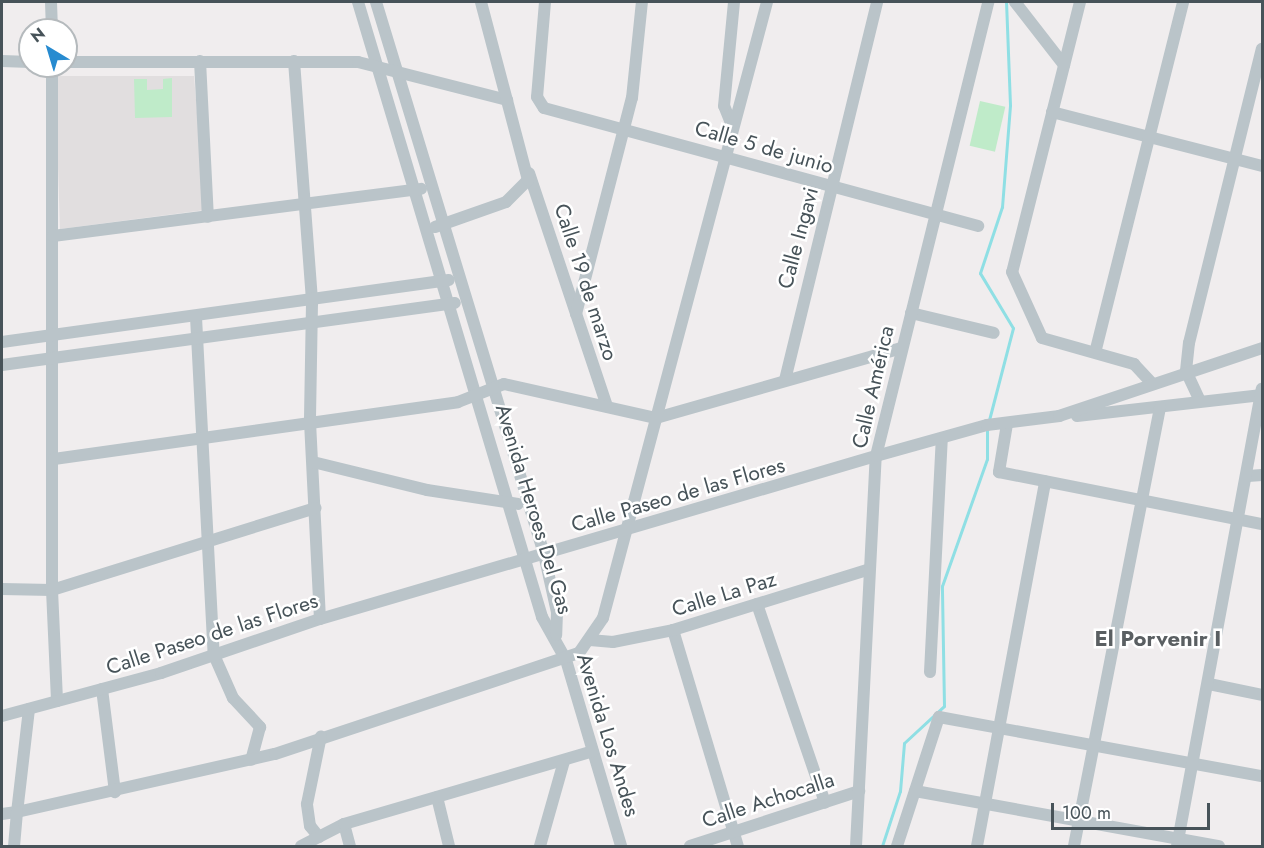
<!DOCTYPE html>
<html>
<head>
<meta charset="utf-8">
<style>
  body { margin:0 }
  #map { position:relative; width:1264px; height:848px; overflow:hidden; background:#f0edee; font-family:Jost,sans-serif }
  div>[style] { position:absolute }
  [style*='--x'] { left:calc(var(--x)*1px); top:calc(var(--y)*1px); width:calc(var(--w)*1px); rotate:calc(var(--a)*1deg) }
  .education>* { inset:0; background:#e1dedf }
  .green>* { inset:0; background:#bfebc9; transform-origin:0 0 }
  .stream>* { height:3px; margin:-1.5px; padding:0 1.5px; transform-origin:1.5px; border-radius:1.5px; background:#8fdfe4 }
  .minor>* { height:12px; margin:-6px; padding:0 6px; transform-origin:6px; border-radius:6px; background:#bac4c9 }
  span { translate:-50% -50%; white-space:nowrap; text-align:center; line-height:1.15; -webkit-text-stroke:5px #fff; paint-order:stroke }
  .street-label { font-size:21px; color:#475359 }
  .neighbourhood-label { font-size:22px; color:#5a5f62; font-weight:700 }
  .frame { position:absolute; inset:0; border:3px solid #475359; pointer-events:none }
  .north { position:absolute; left:18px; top:18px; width:60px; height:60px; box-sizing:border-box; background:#fff; border:2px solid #b5babd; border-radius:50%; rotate:322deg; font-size:16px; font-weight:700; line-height:24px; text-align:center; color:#475359 }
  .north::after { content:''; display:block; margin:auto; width:21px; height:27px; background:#278bd0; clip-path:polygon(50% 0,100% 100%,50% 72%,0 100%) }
  .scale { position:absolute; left:1051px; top:803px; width:159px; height:27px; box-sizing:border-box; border:3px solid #475359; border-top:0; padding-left:8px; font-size:18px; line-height:21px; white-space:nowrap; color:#475359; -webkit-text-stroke:4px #fff; paint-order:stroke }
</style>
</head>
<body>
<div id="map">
  <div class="education">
    <div style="clip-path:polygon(55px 76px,194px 76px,205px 210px,60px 229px)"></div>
  </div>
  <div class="green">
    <div style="clip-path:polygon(172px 78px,172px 117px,135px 118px,134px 79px,147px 79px,147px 90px,163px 89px,163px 79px)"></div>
    <div style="left:980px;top:101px;width:26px;height:46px;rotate:13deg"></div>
  </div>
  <div class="stream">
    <div style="--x:989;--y:420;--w:95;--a:-75.4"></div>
    <div style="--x:1013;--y:328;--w:64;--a:-121"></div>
    <div style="--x:980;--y:273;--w:70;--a:-71.6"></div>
    <div style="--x:1002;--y:207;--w:102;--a:-85.5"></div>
    <div style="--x:1010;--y:105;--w:103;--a:-92.2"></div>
    <div style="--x:882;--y:846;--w:58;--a:-71.9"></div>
    <div style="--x:900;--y:791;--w:48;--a:-85.2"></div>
    <div style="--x:904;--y:743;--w:54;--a:-42.8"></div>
    <div style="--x:944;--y:706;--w:120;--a:-91"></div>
    <div style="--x:942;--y:586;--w:135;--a:-70.5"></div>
    <div style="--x:987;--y:459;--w:29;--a:-90"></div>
  </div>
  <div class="minor">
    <div style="--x:51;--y:2;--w:28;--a:88"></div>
    <div style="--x:358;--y:2;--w:642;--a:73.34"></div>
    <div style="--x:542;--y:617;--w:49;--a:60.8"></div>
    <div style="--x:566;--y:660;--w:194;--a:73.5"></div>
    <div style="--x:376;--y:2;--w:577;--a:73.07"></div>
    <div style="--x:544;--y:554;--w:59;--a:77.4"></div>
    <div style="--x:557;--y:612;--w:23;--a:92"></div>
    <div style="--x:545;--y:2;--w:95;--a:94.8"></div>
    <div style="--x:537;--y:97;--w:13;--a:58"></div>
    <div style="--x:544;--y:108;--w:450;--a:15.2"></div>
    <div style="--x:1015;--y:2;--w:80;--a:52.1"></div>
    <div style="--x:1080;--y:2;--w:278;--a:104.1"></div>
    <div style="--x:1012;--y:272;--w:72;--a:65.6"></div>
    <div style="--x:1042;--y:338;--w:96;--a:15.8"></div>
    <div style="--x:1134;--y:364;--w:25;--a:47"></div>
    <div style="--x:2;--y:61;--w:28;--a:2"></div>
    <div style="--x:200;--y:61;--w:156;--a:87.1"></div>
    <div style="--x:294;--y:61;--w:243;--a:85.7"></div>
    <div style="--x:312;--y:303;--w:119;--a:91"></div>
    <div style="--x:310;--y:422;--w:197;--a:87.1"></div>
    <div style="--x:66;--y:62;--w:292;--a:0"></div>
    <div style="--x:358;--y:62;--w:154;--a:14.3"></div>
    <div style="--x:52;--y:66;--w:524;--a:90"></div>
    <div style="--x:52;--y:590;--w:111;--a:87.4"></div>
    <div style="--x:1052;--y:112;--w:217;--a:14.4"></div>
    <div style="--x:731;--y:123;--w:18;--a:-112"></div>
    <div style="--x:724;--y:106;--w:104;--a:-84.5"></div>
    <div style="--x:529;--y:173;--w:246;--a:71.5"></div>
    <div style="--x:435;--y:227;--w:75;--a:-19.4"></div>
    <div style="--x:506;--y:202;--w:31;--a:-45"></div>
    <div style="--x:528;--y:180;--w:184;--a:-104.8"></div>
    <div style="--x:53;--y:236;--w:371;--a:-7.3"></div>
    <div style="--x:911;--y:313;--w:85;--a:13.5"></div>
    <div style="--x:576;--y:314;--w:223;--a:-75.5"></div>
    <div style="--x:632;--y:98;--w:97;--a:-84.1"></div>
    <div style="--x:196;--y:317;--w:338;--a:87"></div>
    <div style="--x:214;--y:655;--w:47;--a:66.2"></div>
    <div style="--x:233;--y:698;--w:40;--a:47"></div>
    <div style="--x:260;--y:727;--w:34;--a:105"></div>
    <div style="--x:2;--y:342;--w:451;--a:-7.9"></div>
    <div style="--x:1096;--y:349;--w:358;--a:-75.9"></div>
    <div style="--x:2;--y:365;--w:457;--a:-7.8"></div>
    <div style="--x:785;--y:380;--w:389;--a:-76.3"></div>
    <div style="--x:1200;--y:401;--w:33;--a:-115"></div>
    <div style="--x:1186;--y:371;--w:28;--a:-84"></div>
    <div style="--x:1189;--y:343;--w:303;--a:-76.1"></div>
    <div style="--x:1077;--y:416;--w:186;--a:-6.5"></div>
    <div style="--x:1007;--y:424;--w:49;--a:99.5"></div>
    <div style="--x:999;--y:472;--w:268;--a:11.2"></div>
    <div style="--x:54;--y:459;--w:408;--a:-8"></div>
    <div style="--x:458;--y:402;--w:49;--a:-21.4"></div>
    <div style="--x:504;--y:384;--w:156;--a:12.6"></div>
    <div style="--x:656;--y:418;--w:255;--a:-15.9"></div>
    <div style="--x:313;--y:462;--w:117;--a:13.8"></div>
    <div style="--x:427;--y:490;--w:92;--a:8.7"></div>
    <div style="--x:1248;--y:476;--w:14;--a:-4"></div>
    <div style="--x:2;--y:589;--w:50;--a:1.1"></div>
    <div style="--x:52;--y:590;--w:276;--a:-17.3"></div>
    <div style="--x:757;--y:604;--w:210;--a:71.1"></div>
    <div style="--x:673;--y:630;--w:226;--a:73.3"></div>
    <div style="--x:590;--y:640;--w:23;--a:5"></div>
    <div style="--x:613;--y:642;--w:61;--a:-11.3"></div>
    <div style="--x:673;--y:630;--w:203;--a:-17.2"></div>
    <div style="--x:930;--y:672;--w:234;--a:-87.1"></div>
    <div style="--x:1209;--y:684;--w:54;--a:11.7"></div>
    <div style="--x:102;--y:689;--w:104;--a:82.8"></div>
    <div style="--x:29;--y:709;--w:104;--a:96.6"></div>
    <div style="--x:17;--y:812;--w:264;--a:-12.7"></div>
    <div style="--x:275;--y:754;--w:320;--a:-18.4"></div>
    <div style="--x:579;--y:653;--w:42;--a:-55.6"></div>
    <div style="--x:603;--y:618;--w:637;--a:-75.09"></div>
    <div style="--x:2;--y:716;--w:165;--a:-15.1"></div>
    <div style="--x:161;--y:673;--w:168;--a:-18.8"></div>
    <div style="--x:320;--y:619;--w:579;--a:-16.34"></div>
    <div style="--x:876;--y:456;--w:115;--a:-15.6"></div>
    <div style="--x:987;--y:425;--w:73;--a:-7.1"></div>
    <div style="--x:1059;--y:416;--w:214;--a:-18.5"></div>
    <div style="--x:915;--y:791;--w:309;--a:10.3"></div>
    <div style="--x:437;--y:797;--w:50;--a:76.2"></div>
    <div style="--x:2;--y:814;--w:15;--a:-8"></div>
    <div style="--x:17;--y:812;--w:34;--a:95"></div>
    <div style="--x:344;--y:824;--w:23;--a:75"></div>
    <div style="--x:319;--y:837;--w:14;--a:-129"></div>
    <div style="--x:310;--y:826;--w:22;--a:-98"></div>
    <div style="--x:307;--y:804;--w:69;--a:-78.4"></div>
    <div style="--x:301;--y:846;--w:48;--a:-27.1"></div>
    <div style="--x:344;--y:824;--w:259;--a:-16.3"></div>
    <div style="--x:540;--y:846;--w:88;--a:-74.2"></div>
    <div style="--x:690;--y:846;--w:178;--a:-18"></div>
    <div style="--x:856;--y:846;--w:391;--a:-87.1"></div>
    <div style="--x:876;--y:456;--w:468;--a:-76.1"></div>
    <div style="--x:897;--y:846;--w:136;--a:-72"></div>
    <div style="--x:939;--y:717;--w:328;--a:10.4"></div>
    <div style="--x:977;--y:846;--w:371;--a:-79.4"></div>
    <div style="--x:1074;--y:846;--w:447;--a:-78.9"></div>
    <div style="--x:1177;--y:846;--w:465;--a:-79.5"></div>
  </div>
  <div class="street-label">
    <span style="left:764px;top:147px;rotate:16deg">Calle 5 de junio</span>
    <span style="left:798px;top:238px;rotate:-75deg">Calle Ingavi</span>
    <span style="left:586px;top:282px;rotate:72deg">Calle 19 de marzo</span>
    <span style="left:873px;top:387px;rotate:-77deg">Calle América</span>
    <span style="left:678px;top:495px;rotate:-16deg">Calle Paseo de las Flores</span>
    <span style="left:534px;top:509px;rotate:73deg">Avenida Heroes Del Gas</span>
    <span style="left:724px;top:594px;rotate:-17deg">Calle La Paz</span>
    <span style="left:212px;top:634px;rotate:-18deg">Calle Paseo de las Flores</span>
    <span style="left:608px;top:735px;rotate:73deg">Avenida Los Andes</span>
    <span style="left:768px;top:800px;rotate:-18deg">Calle Achocalla</span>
  </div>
  <div class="neighbourhood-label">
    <span style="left:1158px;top:639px">El Porvenir I</span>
  </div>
  <div class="frame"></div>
  <div class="north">N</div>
  <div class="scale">100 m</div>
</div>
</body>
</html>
